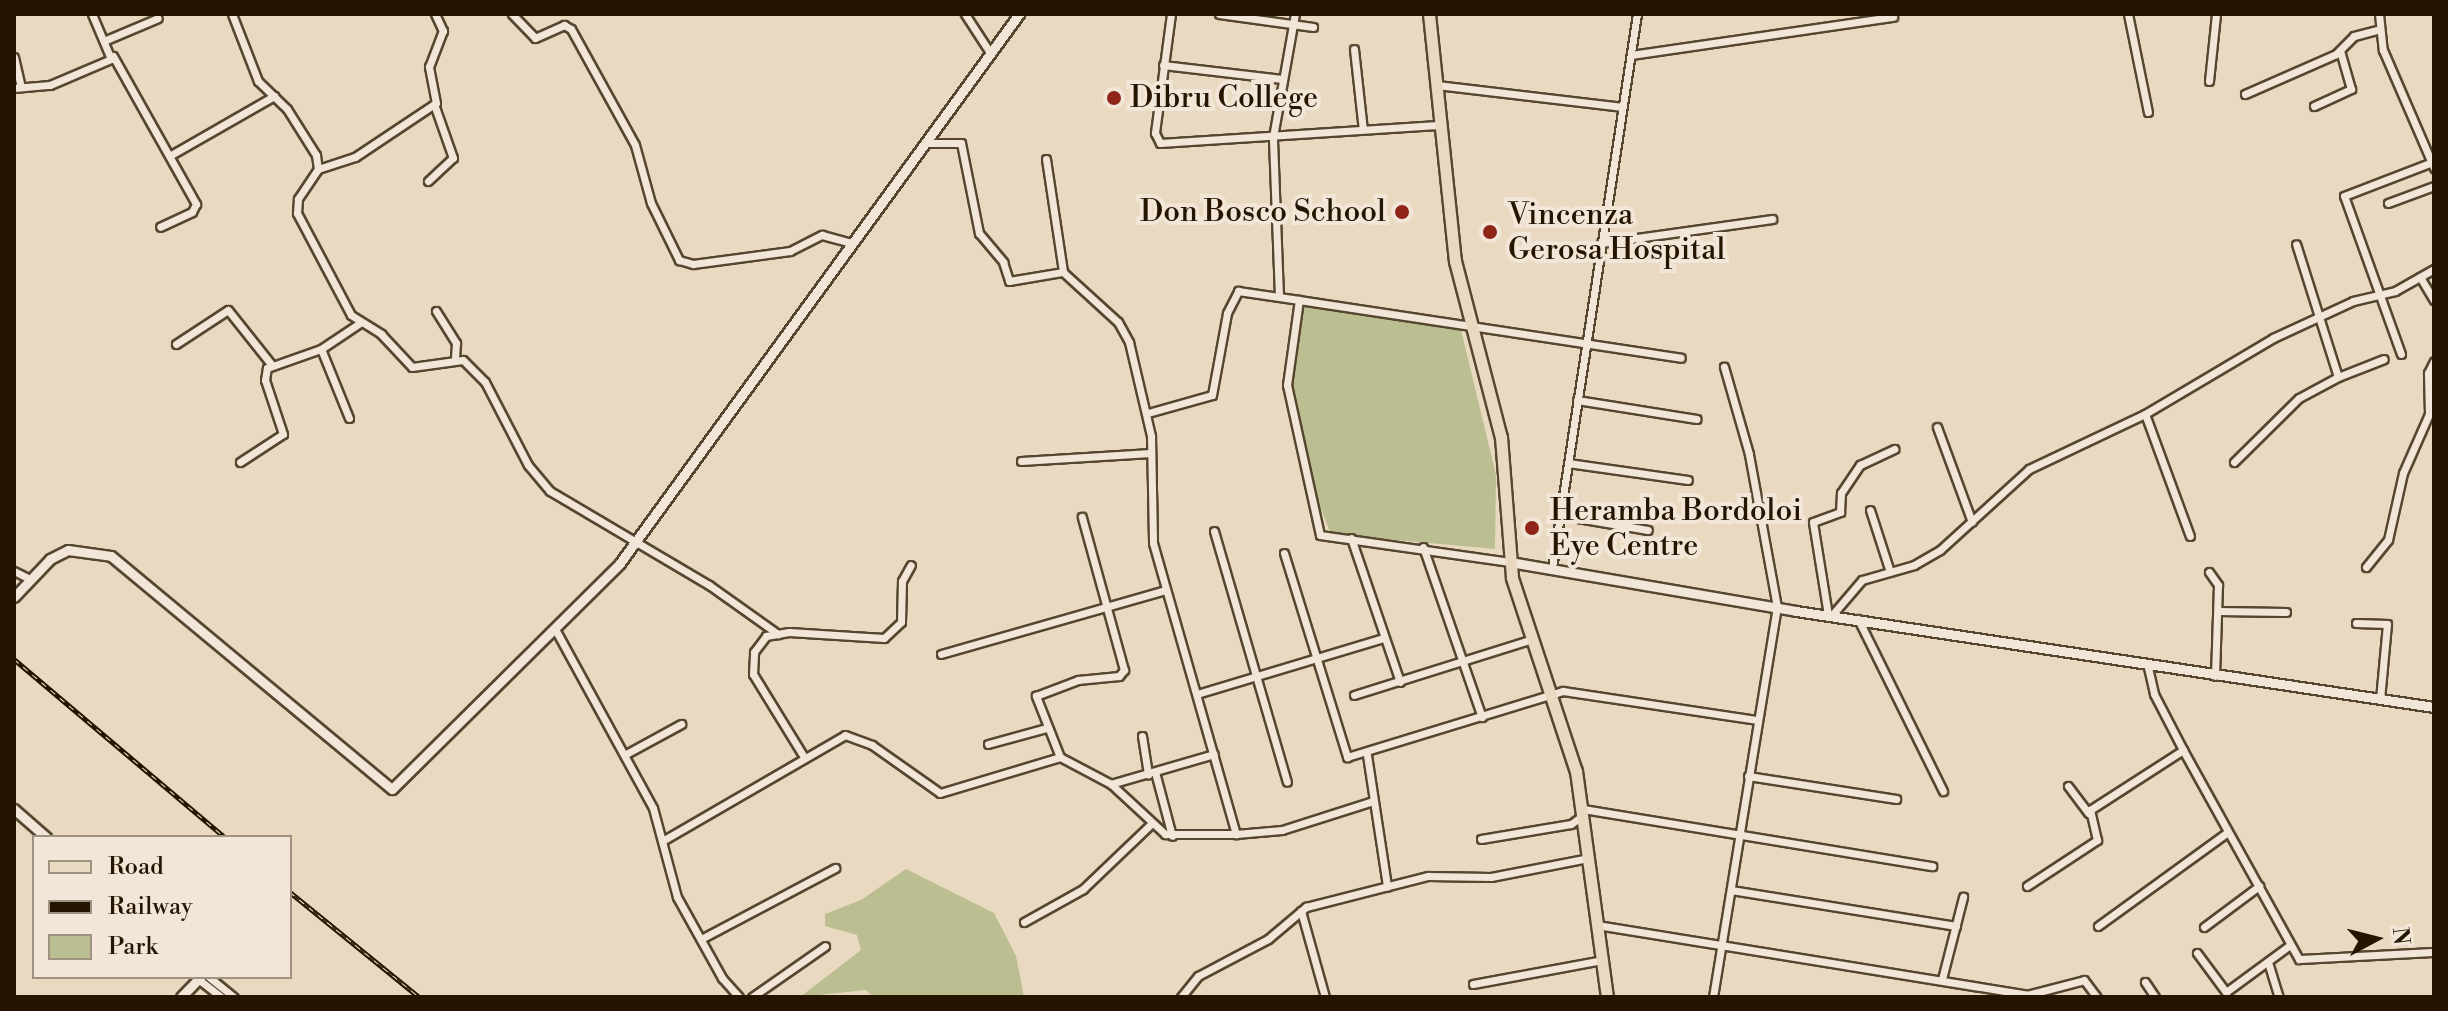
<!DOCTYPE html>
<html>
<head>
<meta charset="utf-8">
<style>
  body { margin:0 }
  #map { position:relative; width:2448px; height:1011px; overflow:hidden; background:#ead9c1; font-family:"Libre Bodoni",serif }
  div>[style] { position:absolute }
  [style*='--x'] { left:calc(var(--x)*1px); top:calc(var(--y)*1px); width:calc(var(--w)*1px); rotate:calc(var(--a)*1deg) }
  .green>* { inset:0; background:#bbbe90 }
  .roads { filter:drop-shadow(2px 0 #564630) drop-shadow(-2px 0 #564630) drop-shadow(0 2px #564630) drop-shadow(0 -2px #564630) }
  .street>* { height:7px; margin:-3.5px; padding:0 3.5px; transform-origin:3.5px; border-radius:3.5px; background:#f1e6d7 }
  .secondary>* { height:9px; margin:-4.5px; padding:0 4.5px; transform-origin:4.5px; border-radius:4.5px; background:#f1e6d7 }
  .primary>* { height:11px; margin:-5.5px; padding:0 5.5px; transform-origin:5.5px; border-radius:5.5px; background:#ead9c1 }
  .rail>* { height:5px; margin-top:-2.5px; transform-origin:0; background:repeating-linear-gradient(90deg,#f1e6d7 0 6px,#251500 0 12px); box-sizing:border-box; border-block:2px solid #251500 }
  .dots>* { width:22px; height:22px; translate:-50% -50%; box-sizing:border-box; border:4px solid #f1e6d7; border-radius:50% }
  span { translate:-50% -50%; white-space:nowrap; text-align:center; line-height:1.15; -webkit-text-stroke:8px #f1e6d7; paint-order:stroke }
  .poi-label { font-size:30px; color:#251500 }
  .left { translate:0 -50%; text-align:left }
  .right { translate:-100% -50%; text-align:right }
  .frame { position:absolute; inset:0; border:16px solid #251500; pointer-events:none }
  .legend { position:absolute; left:32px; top:835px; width:260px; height:144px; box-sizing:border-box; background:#f1e6d7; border:2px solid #9f9281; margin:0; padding:10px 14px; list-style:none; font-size:24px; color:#251500 }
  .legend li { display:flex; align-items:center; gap:16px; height:40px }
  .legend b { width:40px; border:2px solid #9f9281 }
  .north { position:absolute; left:2336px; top:899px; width:80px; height:80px; -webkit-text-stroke:6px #f1e6d7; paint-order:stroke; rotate:83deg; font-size:22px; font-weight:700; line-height:32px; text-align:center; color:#251500 }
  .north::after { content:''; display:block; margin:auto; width:28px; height:36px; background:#251500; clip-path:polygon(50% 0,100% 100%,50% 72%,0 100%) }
</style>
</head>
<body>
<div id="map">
  <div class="green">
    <div style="clip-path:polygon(1305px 300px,1461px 330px,1496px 475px,1495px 549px,1331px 534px,1316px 497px,1289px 380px)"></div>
    <div style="clip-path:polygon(906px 869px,994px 913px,1016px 956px,1024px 997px,873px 997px,866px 990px,800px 997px,861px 950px,857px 935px,825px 926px,825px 914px,861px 900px)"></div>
  </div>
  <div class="roads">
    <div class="street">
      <div style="--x:232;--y:14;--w:72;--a:68.8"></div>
      <div style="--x:258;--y:81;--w:40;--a:44"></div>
      <div style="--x:287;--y:109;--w:54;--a:57.8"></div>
      <div style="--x:316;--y:155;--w:14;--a:82"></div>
      <div style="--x:318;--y:169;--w:36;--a:124"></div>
      <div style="--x:298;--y:199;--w:14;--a:94"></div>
      <div style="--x:297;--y:213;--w:115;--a:62.1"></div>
      <div style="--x:351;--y:315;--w:36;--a:32"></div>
      <div style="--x:381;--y:334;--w:45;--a:46.8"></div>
      <div style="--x:412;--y:367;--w:51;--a:-7.8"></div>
      <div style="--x:463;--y:360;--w:31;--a:45"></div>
      <div style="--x:485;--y:382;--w:93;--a:62.6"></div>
      <div style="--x:528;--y:465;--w:34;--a:50"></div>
      <div style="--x:550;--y:491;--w:185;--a:30.6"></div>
      <div style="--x:709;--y:585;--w:85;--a:35.4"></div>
      <div style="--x:512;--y:14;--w:33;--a:46"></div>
      <div style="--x:535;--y:38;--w:32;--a:-24"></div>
      <div style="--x:564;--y:25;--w:8;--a:30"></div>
      <div style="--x:571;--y:29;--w:132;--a:61.1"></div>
      <div style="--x:635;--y:145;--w:60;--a:74.6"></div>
      <div style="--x:651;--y:203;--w:64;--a:63.8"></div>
      <div style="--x:679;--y:260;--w:15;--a:16"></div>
      <div style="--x:693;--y:264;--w:98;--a:-7.6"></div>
      <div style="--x:790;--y:251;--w:36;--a:-27"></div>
      <div style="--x:822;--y:235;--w:31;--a:15"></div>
      <div style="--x:965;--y:14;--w:44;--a:57"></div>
      <div style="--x:1171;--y:14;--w:120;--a:97.7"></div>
      <div style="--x:1155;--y:133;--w:11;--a:63"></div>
      <div style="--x:1160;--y:143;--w:282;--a:-3.7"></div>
      <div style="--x:1219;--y:14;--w:95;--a:7.9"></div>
      <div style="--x:2128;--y:14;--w:100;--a:78.5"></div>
      <div style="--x:2379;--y:14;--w:36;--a:84"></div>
      <div style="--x:2383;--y:50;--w:129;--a:66.6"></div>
      <div style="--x:106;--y:40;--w:56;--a:-22.9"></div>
      <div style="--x:1354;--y:49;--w:81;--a:83.7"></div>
      <div style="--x:1631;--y:55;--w:265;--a:-8.3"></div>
      <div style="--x:113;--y:56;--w:170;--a:60.7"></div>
      <div style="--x:196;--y:204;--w:9;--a:117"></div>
      <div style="--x:192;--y:212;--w:35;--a:155"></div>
      <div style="--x:14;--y:57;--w:31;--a:77"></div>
      <div style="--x:1163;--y:65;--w:120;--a:6.7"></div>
      <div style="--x:2209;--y:81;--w:67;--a:-84"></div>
      <div style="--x:1436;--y:85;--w:187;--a:6.7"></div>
      <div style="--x:14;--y:88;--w:36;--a:-5"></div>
      <div style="--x:50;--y:85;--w:66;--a:-23.1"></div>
      <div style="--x:111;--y:59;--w:49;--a:-112.9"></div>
      <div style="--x:2245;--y:94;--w:99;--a:-23.7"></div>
      <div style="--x:2336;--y:54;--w:25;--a:-45"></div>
      <div style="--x:2354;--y:36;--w:27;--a:-15"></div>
      <div style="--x:2314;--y:106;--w:41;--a:-24.7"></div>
      <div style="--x:2351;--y:89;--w:40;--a:-106"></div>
      <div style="--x:925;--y:143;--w:36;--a:0"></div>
      <div style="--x:961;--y:143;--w:92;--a:78.7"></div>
      <div style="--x:979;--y:233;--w:38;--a:50"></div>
      <div style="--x:1003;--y:262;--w:20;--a:72"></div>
      <div style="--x:1009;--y:281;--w:55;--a:-9.5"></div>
      <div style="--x:171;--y:155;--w:119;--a:-29.8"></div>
      <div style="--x:1046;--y:159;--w:114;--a:81.4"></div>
      <div style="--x:1063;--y:272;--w:74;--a:42.3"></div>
      <div style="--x:1118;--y:322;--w:23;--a:61"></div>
      <div style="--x:1129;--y:342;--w:97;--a:76.8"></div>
      <div style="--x:1151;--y:436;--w:107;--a:88.9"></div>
      <div style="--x:1153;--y:543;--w:303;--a:74.1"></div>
      <div style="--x:1236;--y:834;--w:46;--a:-5"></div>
      <div style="--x:1282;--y:830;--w:96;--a:-17.7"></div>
      <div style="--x:318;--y:169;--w:39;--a:-18"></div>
      <div style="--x:355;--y:157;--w:97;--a:-33.7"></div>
      <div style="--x:436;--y:103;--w:37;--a:-101"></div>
      <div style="--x:429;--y:67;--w:39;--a:-69"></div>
      <div style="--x:443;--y:31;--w:19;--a:-115"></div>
      <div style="--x:428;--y:181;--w:34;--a:-43"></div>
      <div style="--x:453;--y:158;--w:57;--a:-109.4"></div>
      <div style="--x:2388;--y:203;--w:49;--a:-20.3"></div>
      <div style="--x:1601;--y:243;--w:173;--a:-8"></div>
      <div style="--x:2420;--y:277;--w:27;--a:59"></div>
      <div style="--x:1279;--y:296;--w:159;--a:-92.2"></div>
      <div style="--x:1273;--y:137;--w:125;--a:-79.9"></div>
      <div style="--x:436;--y:311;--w:38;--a:58"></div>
      <div style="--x:456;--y:343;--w:15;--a:94"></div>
      <div style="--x:176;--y:344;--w:62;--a:-33.2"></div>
      <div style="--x:228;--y:310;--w:69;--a:51.5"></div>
      <div style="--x:2401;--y:354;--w:168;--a:-109.8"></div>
      <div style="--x:2344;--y:196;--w:94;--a:-21.1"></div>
      <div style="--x:2338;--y:377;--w:49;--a:-21.4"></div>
      <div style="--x:1577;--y:400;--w:121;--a:9"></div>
      <div style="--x:1148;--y:413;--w:66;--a:-15.7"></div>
      <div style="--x:1212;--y:395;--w:83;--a:-79.6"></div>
      <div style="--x:1227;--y:313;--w:25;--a:-63"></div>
      <div style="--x:1238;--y:291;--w:62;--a:8.4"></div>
      <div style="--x:2145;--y:414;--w:130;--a:69.8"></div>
      <div style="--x:349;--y:418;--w:74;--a:-112.1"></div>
      <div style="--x:321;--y:349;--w:47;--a:-33.7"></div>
      <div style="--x:1937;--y:427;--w:101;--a:69.8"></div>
      <div style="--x:1021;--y:461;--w:130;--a:-3.5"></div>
      <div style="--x:240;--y:462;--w:51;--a:-33.1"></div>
      <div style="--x:283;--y:434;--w:57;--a:-108.4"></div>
      <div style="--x:265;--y:380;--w:12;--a:-81"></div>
      <div style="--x:267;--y:368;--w:57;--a:-19.4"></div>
      <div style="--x:2234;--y:462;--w:91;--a:-44.6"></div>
      <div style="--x:2299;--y:398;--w:44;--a:-28.3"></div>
      <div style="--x:2338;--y:377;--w:139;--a:-107.5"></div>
      <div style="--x:1568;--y:463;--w:121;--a:8.1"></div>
      <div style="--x:1870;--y:510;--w:65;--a:72.1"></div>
      <div style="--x:1560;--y:515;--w:89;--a:9.7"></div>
      <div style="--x:1214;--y:531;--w:261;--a:73.8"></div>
      <div style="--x:1351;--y:538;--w:152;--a:71.2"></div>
      <div style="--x:1423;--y:547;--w:180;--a:70.9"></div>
      <div style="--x:1284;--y:553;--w:214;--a:72.8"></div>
      <div style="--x:1347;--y:757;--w:226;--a:-17"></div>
      <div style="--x:1563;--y:691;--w:197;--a:8.5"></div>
      <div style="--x:1510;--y:562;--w:192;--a:-171.9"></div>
      <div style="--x:1320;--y:535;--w:154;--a:-102.4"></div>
      <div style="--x:1287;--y:385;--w:86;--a:-82"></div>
      <div style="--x:1299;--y:300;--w:386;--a:8.6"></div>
      <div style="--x:2366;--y:567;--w:35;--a:-51"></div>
      <div style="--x:2388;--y:540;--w:69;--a:-77.4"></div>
      <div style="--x:2403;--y:473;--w:64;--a:-66.2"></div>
      <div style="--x:2429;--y:414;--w:41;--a:-91.4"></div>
      <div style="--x:2428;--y:373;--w:13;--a:-63"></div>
      <div style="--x:1552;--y:568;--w:560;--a:-81.28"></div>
      <div style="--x:14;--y:571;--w:18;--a:27"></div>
      <div style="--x:2209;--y:572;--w:16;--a:55"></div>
      <div style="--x:2218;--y:585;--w:91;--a:91.9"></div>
      <div style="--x:2218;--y:611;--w:68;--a:0.8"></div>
      <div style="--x:1828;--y:615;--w:94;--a:-99.2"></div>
      <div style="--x:1813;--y:522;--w:29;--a:-20"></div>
      <div style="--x:1840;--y:512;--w:19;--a:-87"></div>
      <div style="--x:1841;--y:493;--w:34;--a:-56"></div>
      <div style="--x:1860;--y:465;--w:38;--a:-25"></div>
      <div style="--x:1832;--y:615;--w:46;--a:-49.4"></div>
      <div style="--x:1862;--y:580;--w:54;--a:-16.1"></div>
      <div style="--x:1914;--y:565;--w:30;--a:-30"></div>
      <div style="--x:1940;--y:550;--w:120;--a:-42.3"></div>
      <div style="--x:2029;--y:469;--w:128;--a:-25.4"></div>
      <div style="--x:2145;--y:414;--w:149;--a:-30.7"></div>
      <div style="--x:2273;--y:338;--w:88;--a:-24.8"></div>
      <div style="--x:2353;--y:301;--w:43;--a:-13.4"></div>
      <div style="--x:2395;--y:291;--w:45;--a:-29.4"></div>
      <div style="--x:1858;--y:619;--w:192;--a:63.7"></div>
      <div style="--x:2356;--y:623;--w:31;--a:2"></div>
      <div style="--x:2387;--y:624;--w:76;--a:95.3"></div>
      <div style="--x:555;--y:629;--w:204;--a:61.3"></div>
      <div style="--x:653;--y:808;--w:92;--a:74.9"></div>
      <div style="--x:677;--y:897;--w:93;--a:60.9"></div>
      <div style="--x:722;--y:978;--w:25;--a:48"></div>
      <div style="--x:941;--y:654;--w:233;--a:-15.9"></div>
      <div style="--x:2147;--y:663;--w:32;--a:77"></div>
      <div style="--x:2154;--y:694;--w:63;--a:62.6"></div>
      <div style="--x:2183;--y:750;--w:239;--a:61"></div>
      <div style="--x:2299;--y:959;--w:135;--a:-3"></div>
      <div style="--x:1197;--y:694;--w:195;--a:-16.7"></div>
      <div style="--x:1354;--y:695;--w:188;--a:-17.4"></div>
      <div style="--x:1142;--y:736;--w:39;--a:81"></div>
      <div style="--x:988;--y:744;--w:60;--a:-15.4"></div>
      <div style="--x:626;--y:754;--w:63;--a:-28.6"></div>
      <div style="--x:1367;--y:755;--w:133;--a:81.3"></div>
      <div style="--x:804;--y:757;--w:97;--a:-121.6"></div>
      <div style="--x:753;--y:674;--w:22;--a:-87"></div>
      <div style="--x:754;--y:652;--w:20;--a:-53"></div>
      <div style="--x:766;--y:636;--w:23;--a:-10"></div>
      <div style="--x:789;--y:632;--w:95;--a:3.6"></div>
      <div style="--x:884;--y:638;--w:23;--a:-43"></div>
      <div style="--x:901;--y:622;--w:41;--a:-88.6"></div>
      <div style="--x:902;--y:581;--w:18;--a:-61"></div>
      <div style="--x:1060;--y:757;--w:66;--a:-111.5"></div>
      <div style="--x:1036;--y:696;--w:45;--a:-20.9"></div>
      <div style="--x:1078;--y:680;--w:41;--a:-5.6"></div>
      <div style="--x:1119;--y:676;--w:8;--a:-50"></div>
      <div style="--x:1124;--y:670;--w:159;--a:-105.4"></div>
      <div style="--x:1155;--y:772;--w:66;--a:75.1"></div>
      <div style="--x:1748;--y:776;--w:150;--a:8.8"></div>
      <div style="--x:1111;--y:784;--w:107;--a:-16.2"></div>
      <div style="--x:2068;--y:786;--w:34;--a:53"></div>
      <div style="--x:1583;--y:809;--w:354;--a:9.3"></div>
      <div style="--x:1481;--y:839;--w:91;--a:-9.5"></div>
      <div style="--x:1571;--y:824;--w:14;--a:-36"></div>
      <div style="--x:664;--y:840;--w:209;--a:-30.1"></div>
      <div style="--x:845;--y:735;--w:29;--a:20"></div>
      <div style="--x:872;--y:745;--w:83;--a:35.2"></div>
      <div style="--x:940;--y:793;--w:125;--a:-16.7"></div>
      <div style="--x:1060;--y:757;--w:58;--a:27.9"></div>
      <div style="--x:1111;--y:784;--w:74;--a:42.8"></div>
      <div style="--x:1165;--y:834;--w:71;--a:0"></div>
      <div style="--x:2027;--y:886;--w:84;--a:-33.3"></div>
      <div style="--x:2097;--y:840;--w:31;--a:-103"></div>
      <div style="--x:2090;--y:810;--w:111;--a:-32.8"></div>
      <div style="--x:1731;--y:890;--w:228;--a:9.1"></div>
      <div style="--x:1301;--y:911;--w:89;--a:74.4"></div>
      <div style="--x:1024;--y:922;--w:68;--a:-29.2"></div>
      <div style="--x:1083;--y:889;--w:93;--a:-43.7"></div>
      <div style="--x:1597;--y:925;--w:436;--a:9.2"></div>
      <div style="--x:2027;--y:995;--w:59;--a:-14.7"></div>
      <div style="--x:2084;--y:980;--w:21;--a:53"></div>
      <div style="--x:2098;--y:926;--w:160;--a:-35.9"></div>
      <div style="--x:2204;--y:927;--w:69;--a:-36.7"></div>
      <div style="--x:701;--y:939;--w:152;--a:-27.9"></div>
      <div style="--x:2197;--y:953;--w:49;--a:53.4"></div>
      <div style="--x:2226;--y:992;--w:79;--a:-36.3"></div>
      <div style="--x:2268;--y:962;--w:37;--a:73"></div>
      <div style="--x:209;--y:977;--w:32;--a:39"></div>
      <div style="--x:198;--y:979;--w:29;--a:38"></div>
      <div style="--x:1942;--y:979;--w:85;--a:-75.6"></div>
      <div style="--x:2145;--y:982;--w:18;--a:56"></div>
      <div style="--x:1473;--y:984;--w:131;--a:-10.5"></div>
      <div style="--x:752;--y:997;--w:89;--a:-34.9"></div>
      <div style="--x:1181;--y:997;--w:27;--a:-51"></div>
      <div style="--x:1198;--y:976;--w:79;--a:-27.9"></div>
      <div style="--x:1268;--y:939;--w:50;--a:-40.1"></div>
      <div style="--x:1306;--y:907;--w:126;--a:-14.3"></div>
      <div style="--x:1428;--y:876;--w:63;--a:0.9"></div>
      <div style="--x:1491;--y:877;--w:100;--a:-11"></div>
      <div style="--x:1713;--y:997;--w:395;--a:-80.7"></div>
      <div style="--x:1777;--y:607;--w:156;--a:-100.4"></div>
      <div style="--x:1749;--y:454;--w:91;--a:-106"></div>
    </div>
    <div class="secondary">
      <div style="--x:1510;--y:562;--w:290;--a:9.7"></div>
      <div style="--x:1796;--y:611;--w:645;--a:8.56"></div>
      <div style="--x:14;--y:597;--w:52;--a:-46.5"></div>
      <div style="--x:50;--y:559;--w:20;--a:-27"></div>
      <div style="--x:68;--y:550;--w:43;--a:7.9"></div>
      <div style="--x:111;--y:556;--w:365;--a:39.7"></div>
      <div style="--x:392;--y:789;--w:321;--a:-44.7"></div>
      <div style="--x:620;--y:563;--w:679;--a:-53.99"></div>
      <div style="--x:14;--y:809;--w:43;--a:41.2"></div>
      <div style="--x:181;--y:997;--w:28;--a:-46"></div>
    </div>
    <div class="primary">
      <div style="--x:1429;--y:14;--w:248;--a:84"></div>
      <div style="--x:1455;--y:261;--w:182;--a:75.4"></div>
      <div style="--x:1501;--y:437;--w:141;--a:85.5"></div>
      <div style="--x:1512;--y:578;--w:203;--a:71.7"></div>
      <div style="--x:1576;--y:771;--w:228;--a:82.2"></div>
    </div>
  </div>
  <div class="rail">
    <div style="--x:14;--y:659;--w:276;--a:40.2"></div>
    <div style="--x:290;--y:892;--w:166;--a:39.1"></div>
  </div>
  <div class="dots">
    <div style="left:1114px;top:98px;background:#8f2418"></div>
    <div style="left:1402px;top:212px;background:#8f2418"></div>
    <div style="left:1490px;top:232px;background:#8f2418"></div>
    <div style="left:1532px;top:528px;background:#8f2418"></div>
  </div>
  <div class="poi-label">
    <span class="left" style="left:1130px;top:98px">Dibru College</span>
    <span class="right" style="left:1386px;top:212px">Don Bosco School</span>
    <span class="left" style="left:1508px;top:232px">Vincenza<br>Gerosa Hospital</span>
    <span class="left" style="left:1550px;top:528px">Heramba Bordoloi<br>Eye Centre</span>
  </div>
  <div class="frame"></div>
  <ul class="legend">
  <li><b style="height:10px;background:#ead9c1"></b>Road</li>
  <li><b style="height:10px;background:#251500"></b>Railway</li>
  <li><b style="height:22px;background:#bbbe90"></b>Park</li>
  </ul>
  <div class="north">N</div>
</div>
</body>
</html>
